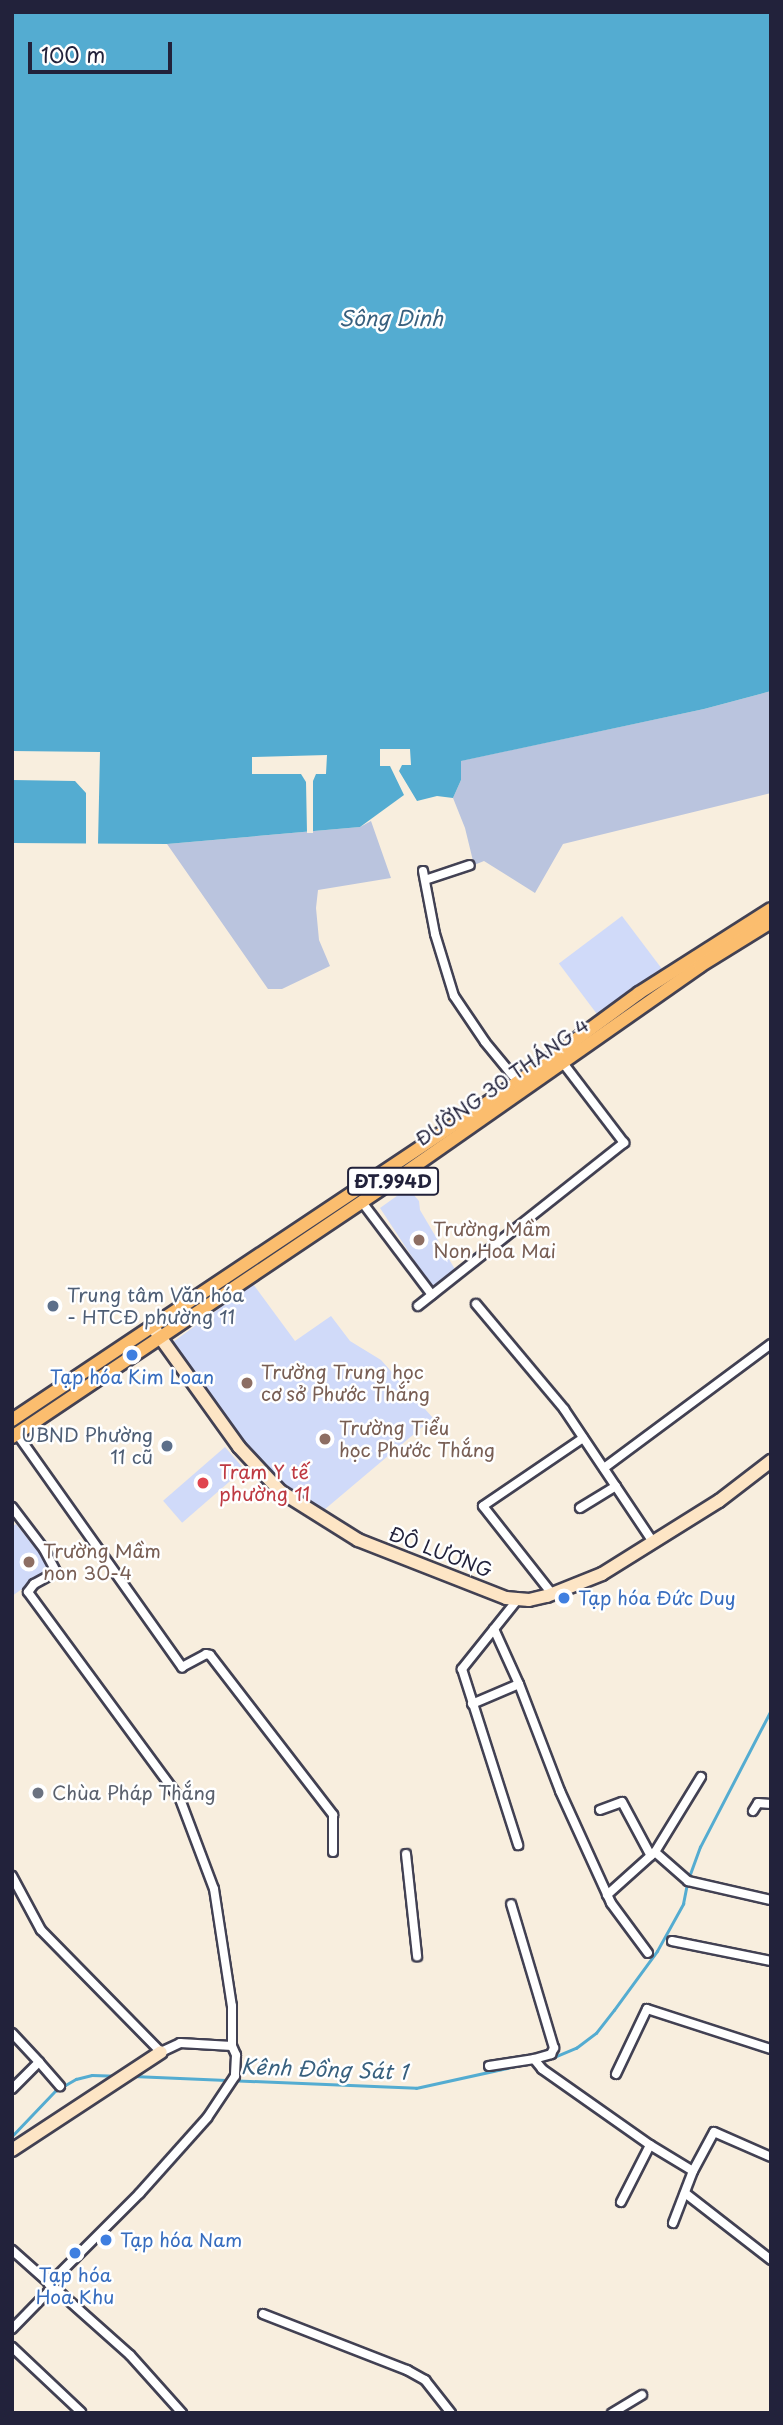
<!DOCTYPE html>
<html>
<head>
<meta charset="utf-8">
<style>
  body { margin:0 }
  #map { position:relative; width:783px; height:2425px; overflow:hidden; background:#f8eede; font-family:"Playpen Sans",sans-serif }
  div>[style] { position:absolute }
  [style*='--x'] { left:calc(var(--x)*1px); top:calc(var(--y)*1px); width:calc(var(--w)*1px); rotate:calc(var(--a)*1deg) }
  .built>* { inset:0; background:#d0daf9; transform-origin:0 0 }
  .industrial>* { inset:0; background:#bac4de }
  .water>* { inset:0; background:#54acd1 }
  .pier>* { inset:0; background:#f8eede }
  .stream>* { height:2.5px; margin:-1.25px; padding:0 1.25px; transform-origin:1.25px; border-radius:1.25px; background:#54acd1 }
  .roads { filter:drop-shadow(2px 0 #424153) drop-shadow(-2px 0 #424153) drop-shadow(0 2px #424153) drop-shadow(0 -2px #424153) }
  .street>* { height:8px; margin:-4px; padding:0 4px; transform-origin:4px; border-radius:4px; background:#fff }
  .secondary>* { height:12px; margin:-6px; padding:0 6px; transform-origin:6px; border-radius:6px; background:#fde5c5 }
  .primary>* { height:12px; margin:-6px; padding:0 6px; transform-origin:6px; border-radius:6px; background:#fbbd6e }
  .dots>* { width:19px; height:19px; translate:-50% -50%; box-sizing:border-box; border:4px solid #fff; border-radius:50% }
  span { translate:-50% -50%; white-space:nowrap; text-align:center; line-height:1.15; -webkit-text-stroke:5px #fff; paint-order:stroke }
  .shield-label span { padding:2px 5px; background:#fff; border:2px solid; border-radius:5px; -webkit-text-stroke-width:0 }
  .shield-label { font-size:18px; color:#22223b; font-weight:700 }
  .street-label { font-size:19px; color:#22223b }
  .education-label { font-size:19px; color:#785e54 }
  .left { translate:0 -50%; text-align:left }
  .service-label { font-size:19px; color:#4e5e75 }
  .right { translate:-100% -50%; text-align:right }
  .shop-label { font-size:19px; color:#366cbe }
  .health-label { font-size:19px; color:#be3a42 }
  .worship-label { font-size:19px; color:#5b616d }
  .water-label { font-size:21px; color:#38607e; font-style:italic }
  .frame { position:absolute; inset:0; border:14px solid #22223b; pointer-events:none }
  .scale { position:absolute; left:28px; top:42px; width:144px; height:32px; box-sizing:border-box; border:4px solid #22223b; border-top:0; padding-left:9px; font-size:21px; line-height:24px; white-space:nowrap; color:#22223b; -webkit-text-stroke:5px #fff; paint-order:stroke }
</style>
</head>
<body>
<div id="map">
  <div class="built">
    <div style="left:622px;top:916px;width:69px;height:79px;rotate:53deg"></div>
    <div style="clip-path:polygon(408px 1188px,419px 1201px,420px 1210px,456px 1271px,433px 1289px,380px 1208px)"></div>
    <div style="clip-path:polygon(253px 1284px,295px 1341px,331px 1316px,350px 1341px,381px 1360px,433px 1418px,324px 1510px,269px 1475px,251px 1454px,233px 1424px,173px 1342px)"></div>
    <div style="left:225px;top:1447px;width:29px;height:82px;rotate:49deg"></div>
    <div style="clip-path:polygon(16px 1524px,48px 1564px,48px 1571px,12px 1596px,12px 1527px)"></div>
  </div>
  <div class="industrial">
    <div style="clip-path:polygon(771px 691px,771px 793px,563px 844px,535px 893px,484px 861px,474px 865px,465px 828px,453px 798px,461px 780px,460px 761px,704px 709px)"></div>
    <div style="clip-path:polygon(371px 821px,391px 878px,318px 890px,316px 908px,319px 940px,330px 966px,282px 989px,268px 989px,167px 844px,360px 827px)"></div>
  </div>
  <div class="water">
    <div style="clip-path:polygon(12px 12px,771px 12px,771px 691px,704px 709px,461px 761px,461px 780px,453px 798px,437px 796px,417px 801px,399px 771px,402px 765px,411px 765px,410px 749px,380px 749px,380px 766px,390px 766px,404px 795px,360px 827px,167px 844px,12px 843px)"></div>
  </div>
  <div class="pier">
    <div style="clip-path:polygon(12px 751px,100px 752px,98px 844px,86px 844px,86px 793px,75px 781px,12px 780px)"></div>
    <div style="clip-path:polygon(327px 755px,326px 774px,316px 774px,313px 781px,313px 833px,307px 833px,306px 782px,301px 774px,252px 774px,252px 757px)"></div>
  </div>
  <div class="stream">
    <div style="--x:689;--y:1877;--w:32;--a:-70"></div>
    <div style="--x:700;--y:1847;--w:154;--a:-62.6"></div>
    <div style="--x:552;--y:2058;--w:26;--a:-23"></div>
    <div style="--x:576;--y:2048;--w:25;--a:-37"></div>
    <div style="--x:596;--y:2033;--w:29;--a:-52"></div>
    <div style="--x:614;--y:2010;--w:73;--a:-53.9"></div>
    <div style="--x:657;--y:1951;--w:54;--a:-61"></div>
    <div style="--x:683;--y:1904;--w:20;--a:-79"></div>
    <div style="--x:133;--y:2076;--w:283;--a:2.4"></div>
    <div style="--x:416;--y:2088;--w:112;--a:-12.4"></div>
    <div style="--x:12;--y:2136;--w:62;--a:-46.3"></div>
    <div style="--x:55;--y:2091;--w:24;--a:-30"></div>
    <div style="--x:76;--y:2079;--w:16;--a:-14"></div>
    <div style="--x:92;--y:2075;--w:23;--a:2"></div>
  </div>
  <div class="roads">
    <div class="street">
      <div style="--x:423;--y:871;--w:64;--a:79.2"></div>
      <div style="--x:435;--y:934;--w:65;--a:73"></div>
      <div style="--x:454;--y:996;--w:55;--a:56"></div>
      <div style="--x:485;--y:1042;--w:52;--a:50.5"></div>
      <div style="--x:425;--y:880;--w:47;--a:-18.4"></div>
      <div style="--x:362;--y:1202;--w:116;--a:53"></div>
      <div style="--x:476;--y:1304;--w:137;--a:50"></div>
      <div style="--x:564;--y:1409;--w:160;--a:56.2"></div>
      <div style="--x:418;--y:1306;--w:263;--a:-38.4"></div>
      <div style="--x:624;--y:1143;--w:106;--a:-127.3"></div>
      <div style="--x:17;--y:1434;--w:286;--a:54.7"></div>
      <div style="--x:182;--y:1667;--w:27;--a:-28"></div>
      <div style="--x:206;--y:1654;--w:4;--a:14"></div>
      <div style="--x:210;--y:1655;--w:202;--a:52.4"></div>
      <div style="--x:333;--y:1815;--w:37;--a:90"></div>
      <div style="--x:604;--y:1468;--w:208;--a:-36.6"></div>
      <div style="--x:12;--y:1507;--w:53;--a:52.7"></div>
      <div style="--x:44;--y:1549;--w:26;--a:62"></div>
      <div style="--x:56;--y:1572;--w:25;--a:151"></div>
      <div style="--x:34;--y:1584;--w:10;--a:127"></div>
      <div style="--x:28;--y:1592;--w:257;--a:53.7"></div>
      <div style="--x:180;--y:1799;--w:96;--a:69.3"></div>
      <div style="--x:214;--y:1889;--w:118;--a:81.3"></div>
      <div style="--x:232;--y:2006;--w:40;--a:90"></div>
      <div style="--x:232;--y:2046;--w:10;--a:66"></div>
      <div style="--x:236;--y:2055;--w:21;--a:93"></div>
      <div style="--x:235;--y:2076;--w:50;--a:123.7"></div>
      <div style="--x:207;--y:2118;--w:101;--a:131.8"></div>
      <div style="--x:140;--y:2193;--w:129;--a:135"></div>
      <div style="--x:580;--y:1508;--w:42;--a:-31.4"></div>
      <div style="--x:553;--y:1595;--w:113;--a:-128.2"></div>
      <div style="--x:483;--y:1506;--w:121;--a:-34.2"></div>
      <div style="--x:518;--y:1599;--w:90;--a:128.7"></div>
      <div style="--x:462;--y:1669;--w:185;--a:72.3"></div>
      <div style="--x:494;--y:1629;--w:60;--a:65.6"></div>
      <div style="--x:472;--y:1704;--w:51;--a:-23.1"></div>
      <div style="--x:519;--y:1684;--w:115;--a:69"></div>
      <div style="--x:560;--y:1791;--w:123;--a:65.5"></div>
      <div style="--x:611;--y:1903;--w:62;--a:53.5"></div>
      <div style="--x:600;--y:1810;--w:23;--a:-20"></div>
      <div style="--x:622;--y:1802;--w:61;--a:61.8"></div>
      <div style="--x:753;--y:1811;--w:9;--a:-58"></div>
      <div style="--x:758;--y:1803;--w:13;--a:4"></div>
      <div style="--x:655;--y:1852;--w:44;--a:41.3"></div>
      <div style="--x:688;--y:1881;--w:85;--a:12.9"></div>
      <div style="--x:406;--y:1854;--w:103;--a:83.8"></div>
      <div style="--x:12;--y:1876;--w:61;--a:61.8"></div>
      <div style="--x:41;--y:1930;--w:171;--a:45.5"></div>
      <div style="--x:161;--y:2052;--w:21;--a:-25"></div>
      <div style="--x:180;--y:2043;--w:52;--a:3.3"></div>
      <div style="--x:607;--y:1895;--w:64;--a:-41.9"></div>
      <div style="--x:655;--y:1852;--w:88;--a:-58.5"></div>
      <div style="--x:672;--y:1941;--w:101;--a:11.4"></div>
      <div style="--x:12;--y:2033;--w:40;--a:47"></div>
      <div style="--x:39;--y:2062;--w:38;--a:135"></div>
      <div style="--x:534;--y:2059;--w:13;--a:51"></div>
      <div style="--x:542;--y:2069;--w:132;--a:35.1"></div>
      <div style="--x:650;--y:2145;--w:50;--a:31.2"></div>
      <div style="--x:39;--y:2062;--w:32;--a:49"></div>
      <div style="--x:489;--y:2066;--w:46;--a:-8.8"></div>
      <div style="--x:534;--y:2059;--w:18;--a:-16"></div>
      <div style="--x:551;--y:2054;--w:7;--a:-63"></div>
      <div style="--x:554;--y:2048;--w:150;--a:-106.6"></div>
      <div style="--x:616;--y:2074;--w:72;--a:-64.5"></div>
      <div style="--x:647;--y:2009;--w:130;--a:17.9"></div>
      <div style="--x:685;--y:2193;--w:109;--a:37.9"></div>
      <div style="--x:621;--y:2202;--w:64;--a:-63"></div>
      <div style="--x:673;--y:2223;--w:56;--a:-69"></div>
      <div style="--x:693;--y:2171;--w:44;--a:-61.7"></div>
      <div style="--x:714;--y:2132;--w:62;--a:23.7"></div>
      <div style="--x:12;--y:2250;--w:158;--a:41.7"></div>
      <div style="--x:130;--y:2355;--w:78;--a:48.1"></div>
      <div style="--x:263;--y:2314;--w:155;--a:21.3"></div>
      <div style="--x:407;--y:2370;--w:21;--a:29"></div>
      <div style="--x:425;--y:2380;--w:42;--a:51.8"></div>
      <div style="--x:12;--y:2329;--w:59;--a:-45.7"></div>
      <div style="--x:12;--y:2347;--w:95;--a:43.3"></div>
      <div style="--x:612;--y:2413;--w:35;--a:-31"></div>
    </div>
    <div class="secondary">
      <div style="--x:155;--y:1330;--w:144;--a:54.3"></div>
      <div style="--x:239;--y:1447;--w:60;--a:47"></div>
      <div style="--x:280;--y:1491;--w:92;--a:32.1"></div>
      <div style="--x:358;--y:1540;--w:159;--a:21.4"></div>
      <div style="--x:506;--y:1598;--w:23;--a:5"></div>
      <div style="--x:529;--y:1600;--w:18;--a:-13"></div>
      <div style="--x:547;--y:1596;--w:59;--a:-21.8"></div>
      <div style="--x:602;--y:1574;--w:138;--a:-32"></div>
      <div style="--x:719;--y:1501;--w:66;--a:-37.6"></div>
      <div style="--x:12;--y:2150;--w:178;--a:-33.3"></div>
    </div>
    <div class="primary">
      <div style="--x:12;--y:1420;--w:609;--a:-33.74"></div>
      <div style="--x:518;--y:1082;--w:150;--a:-36.3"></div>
      <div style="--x:639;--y:993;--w:156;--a:-32.5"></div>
      <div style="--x:12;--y:1437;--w:458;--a:-33.9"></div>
      <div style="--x:392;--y:1182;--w:376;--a:-35"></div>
      <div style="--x:700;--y:966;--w:84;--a:-31.8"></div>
    </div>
  </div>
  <div class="dots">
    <div style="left:419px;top:1240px;background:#8d6e63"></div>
    <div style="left:53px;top:1306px;background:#5c6f8a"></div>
    <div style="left:132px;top:1355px;background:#3f7fe0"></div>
    <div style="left:247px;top:1383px;background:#8d6e63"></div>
    <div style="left:325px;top:1439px;background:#8d6e63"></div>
    <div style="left:167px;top:1446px;background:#5c6f8a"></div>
    <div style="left:203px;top:1483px;background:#e0444e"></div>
    <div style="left:29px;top:1562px;background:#8d6e63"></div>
    <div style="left:564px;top:1598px;background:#3f7fe0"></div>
    <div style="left:38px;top:1793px;background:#6b7280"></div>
    <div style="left:106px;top:2240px;background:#3f7fe0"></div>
    <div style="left:75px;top:2253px;background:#3f7fe0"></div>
  </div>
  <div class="shield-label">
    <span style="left:393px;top:1181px">ĐT.994D</span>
  </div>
  <div class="street-label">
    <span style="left:502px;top:1082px;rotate:-35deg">ĐƯỜNG 30 THÁNG 4</span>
    <span style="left:441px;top:1552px;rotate:21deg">ĐÔ LƯƠNG</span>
  </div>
  <div class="education-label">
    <span class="left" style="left:433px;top:1240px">Trường Mầm<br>Non Hoa Mai</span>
    <span class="left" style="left:261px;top:1383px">Trường Trung học<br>cơ sở Phước Thắng</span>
    <span class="left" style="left:339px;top:1439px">Trường Tiểu<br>học Phước Thắng</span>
    <span class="left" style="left:43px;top:1562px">Trường Mầm<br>non 30-4</span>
  </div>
  <div class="service-label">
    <span class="left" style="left:67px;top:1306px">Trung tâm Văn hóa<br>- HTCĐ phường 11</span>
    <span class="right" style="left:153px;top:1446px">UBND Phường<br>11 cũ</span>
  </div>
  <div class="shop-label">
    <span style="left:132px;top:1377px">Tạp hóa Kim Loan</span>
    <span class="left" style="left:578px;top:1598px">Tạp hóa Đức Duy</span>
    <span class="left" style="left:120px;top:2240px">Tạp hóa Nam</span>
    <span style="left:75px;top:2286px">Tạp hóa<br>Hoa Khu</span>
  </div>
  <div class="health-label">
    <span class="left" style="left:219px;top:1483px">Trạm Y tế<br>phường 11</span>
  </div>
  <div class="worship-label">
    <span class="left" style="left:52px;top:1793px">Chùa Pháp Thắng</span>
  </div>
  <div class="water-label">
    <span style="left:391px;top:317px">Sông Dinh</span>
    <span style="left:324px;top:2068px;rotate:2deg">Kênh Đồng Sát 1</span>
  </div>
  <div class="frame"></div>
  <div class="scale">100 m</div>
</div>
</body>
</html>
